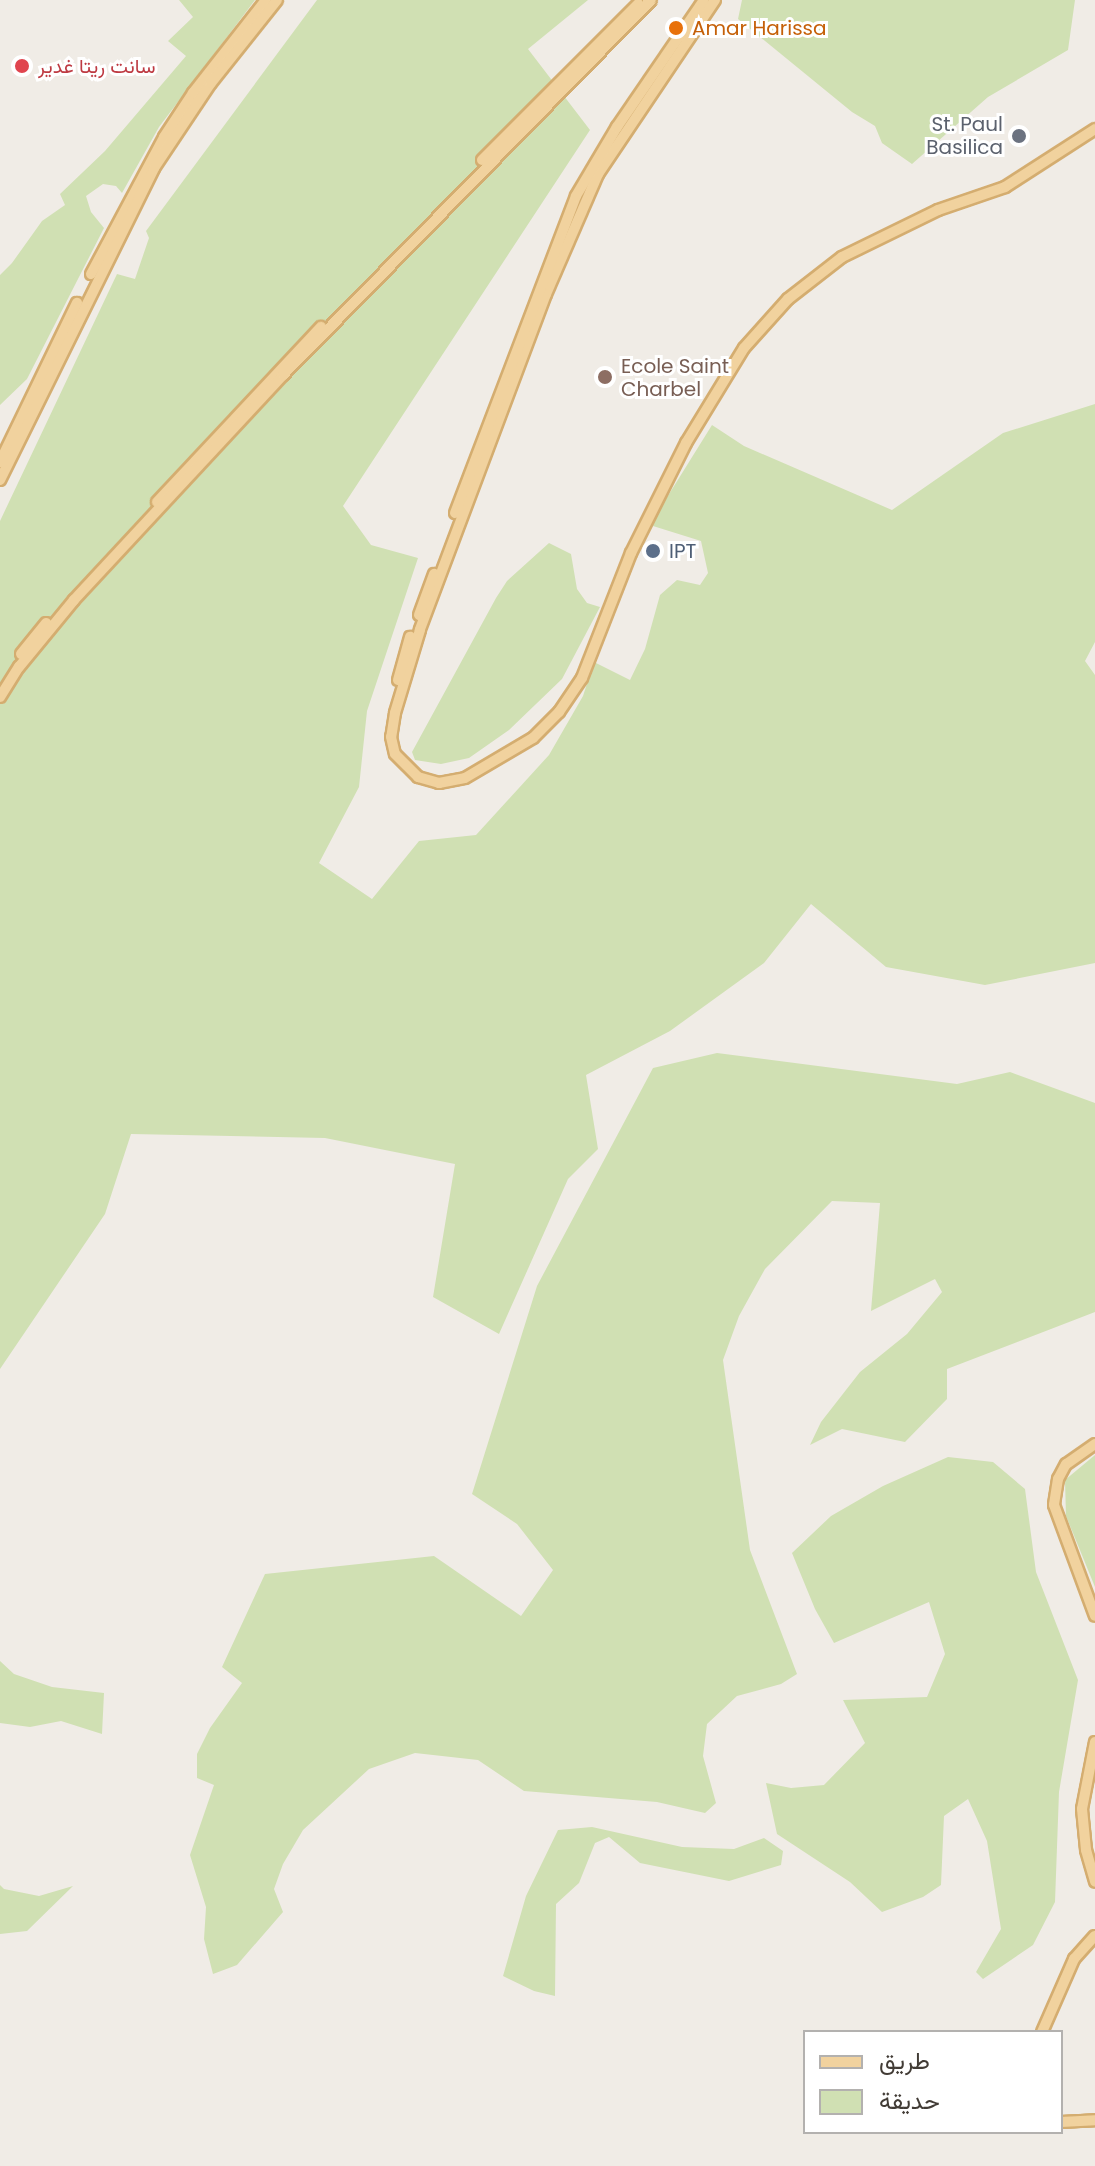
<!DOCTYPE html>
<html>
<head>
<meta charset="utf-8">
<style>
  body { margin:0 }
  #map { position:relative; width:1095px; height:2166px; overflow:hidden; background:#f0ece6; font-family:Poppins,Vazirmatn,sans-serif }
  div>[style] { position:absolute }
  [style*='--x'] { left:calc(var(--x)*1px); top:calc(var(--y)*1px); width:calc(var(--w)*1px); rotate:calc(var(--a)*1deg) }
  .green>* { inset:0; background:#d0e0b3 }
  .roads { filter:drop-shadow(2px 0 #d4ad70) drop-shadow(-2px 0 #d4ad70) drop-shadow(0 2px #d4ad70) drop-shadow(0 -2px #d4ad70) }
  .major>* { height:10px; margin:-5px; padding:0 5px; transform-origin:5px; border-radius:5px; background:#f1d29e }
  .dots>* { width:22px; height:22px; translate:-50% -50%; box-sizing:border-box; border:4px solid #fff; border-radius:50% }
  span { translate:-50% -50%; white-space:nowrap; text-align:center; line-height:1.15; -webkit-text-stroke:6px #fff; paint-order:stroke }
  .food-label { font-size:20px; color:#c56008 }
  .left { translate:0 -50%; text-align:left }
  .health-label { font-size:20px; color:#be3a42 }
  .worship-label { font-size:20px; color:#5b616d }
  .right { translate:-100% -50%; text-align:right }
  .education-label { font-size:20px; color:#785e54 }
  .service-label { font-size:20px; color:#4e5e75 }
  .legend { position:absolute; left:803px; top:2030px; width:260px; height:104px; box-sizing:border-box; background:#fff; border:2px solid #b3b1af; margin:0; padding:10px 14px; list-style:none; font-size:24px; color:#423c36 }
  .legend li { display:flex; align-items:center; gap:16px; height:40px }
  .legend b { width:40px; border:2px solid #b3b1af }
</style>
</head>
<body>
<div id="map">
  <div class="green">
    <div style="clip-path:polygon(179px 0,255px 0,159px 127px,122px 193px,116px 186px,103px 184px,86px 196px,91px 212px,104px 228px,27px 379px,0 405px,0 275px,12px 263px,42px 221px,65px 205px,60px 194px,105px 151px,186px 56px,168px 41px,193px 17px)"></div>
    <div style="clip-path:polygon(317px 0,588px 0,528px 49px,590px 130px,343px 506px,371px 545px,418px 558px,367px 711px,359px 787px,319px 863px,372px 899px,419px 841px,476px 835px,549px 755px,583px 696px,594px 662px,630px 680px,645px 649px,660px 595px,677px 580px,700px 585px,708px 573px,701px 541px,653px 526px,656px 515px,712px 425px,744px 446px,892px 510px,1003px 433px,1095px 404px,1095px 642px,1085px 661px,1095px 675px,1095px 963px,985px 985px,886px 967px,811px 904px,764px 963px,670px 1031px,586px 1075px,598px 1149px,568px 1179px,499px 1334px,433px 1297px,455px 1164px,325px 1138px,131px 1134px,105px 1214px,0 1369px,0 521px,117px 274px,135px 279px,149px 238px,146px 231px)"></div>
    <div style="clip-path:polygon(742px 0,1075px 0,1068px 50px,988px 97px,912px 164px,882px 143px,875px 126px,852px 112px,738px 19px)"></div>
    <div style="clip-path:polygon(549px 543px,571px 554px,577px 589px,587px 603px,600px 607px,562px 679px,509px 730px,469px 758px,441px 764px,415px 760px,412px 752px,496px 598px,507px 581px)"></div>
    <div style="clip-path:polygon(717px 1053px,957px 1084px,1010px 1072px,1095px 1103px,1095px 1312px,947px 1369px,947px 1399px,905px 1442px,842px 1429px,810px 1445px,821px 1422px,860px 1372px,907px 1334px,942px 1292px,935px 1279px,871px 1311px,880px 1203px,832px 1201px,765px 1269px,739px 1316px,723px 1360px,750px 1550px,797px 1674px,781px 1684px,737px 1696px,707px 1724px,703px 1756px,716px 1803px,705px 1813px,657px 1802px,524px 1791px,478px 1760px,415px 1753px,369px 1769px,303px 1830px,283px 1864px,274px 1889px,283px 1912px,237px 1965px,213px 1974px,204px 1939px,206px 1907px,190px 1855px,214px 1785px,197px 1778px,197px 1754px,210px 1728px,242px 1683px,222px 1667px,265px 1574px,434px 1556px,521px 1616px,553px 1570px,517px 1524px,472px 1494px,537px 1286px,653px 1068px)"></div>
    <div style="clip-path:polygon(1095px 1455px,1095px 1587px,1066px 1516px,1065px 1480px)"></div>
    <div style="clip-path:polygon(948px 1457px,993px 1462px,1025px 1489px,1036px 1572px,1078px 1680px,1059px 1792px,1055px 1902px,1033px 1945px,983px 1979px,976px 1972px,1001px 1929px,987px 1841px,968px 1799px,944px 1816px,941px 1885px,923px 1897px,882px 1912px,850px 1882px,777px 1834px,766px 1783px,791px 1788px,824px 1785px,865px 1743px,843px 1700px,927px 1697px,945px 1654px,929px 1602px,834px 1643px,815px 1609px,792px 1553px,831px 1516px,883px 1486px)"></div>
    <div style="clip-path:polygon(0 1661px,14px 1674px,52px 1687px,104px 1693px,102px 1734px,61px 1721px,30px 1727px,0 1723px)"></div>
    <div style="clip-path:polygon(592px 1827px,682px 1847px,734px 1849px,764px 1838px,783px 1851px,781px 1865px,729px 1881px,640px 1863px,609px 1837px,595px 1843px,579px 1883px,556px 1904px,555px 1996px,534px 1991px,503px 1976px,526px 1896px,558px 1830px)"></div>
    <div style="clip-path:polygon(0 1885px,4px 1889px,39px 1896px,73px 1886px,27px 1931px,0 1934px)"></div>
  </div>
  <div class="roads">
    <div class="major">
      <div style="--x:715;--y:0;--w:210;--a:123.9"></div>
      <div style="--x:598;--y:174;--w:131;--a:113.4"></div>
      <div style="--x:546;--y:294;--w:359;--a:110.6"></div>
      <div style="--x:420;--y:630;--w:87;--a:106.8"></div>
      <div style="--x:395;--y:713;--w:24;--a:99"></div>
      <div style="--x:391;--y:737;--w:17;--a:77"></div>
      <div style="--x:395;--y:754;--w:33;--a:45"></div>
      <div style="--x:418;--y:777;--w:22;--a:16"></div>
      <div style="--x:439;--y:783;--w:26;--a:-11"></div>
      <div style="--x:465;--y:778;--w:79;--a:-30.5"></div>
      <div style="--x:533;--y:738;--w:37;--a:-45"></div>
      <div style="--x:559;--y:712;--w:41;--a:-55.9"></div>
      <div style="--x:582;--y:678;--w:134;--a:-68.6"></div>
      <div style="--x:631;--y:553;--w:123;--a:-63.4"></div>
      <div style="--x:686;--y:443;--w:111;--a:-58.6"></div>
      <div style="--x:744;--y:348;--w:66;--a:-48.1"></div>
      <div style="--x:788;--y:299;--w:68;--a:-37.9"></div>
      <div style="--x:842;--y:257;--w:107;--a:-26.1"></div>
      <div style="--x:938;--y:210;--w:71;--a:-18.9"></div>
      <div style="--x:1005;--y:187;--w:107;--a:-32.8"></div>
      <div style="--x:482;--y:160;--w:221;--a:-45"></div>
      <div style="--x:91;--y:274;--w:155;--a:-61.9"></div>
      <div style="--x:164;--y:137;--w:53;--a:-56.6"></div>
      <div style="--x:193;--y:93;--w:118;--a:-51.9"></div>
      <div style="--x:0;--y:462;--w:177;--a:-64.2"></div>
      <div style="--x:0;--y:480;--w:348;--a:-63.7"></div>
      <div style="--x:154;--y:168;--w:102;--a:-56.2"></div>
      <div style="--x:211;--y:83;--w:106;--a:-51.5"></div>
      <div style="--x:157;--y:502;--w:240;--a:-46.9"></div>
      <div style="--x:455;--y:513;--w:339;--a:-69.1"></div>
      <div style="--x:576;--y:196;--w:80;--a:-59.3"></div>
      <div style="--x:617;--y:127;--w:154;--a:-55.6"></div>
      <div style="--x:419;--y:615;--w:44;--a:-69.9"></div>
      <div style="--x:21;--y:654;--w:40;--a:-51"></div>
      <div style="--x:398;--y:680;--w:45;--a:-74.4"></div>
      <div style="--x:0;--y:697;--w:36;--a:-58"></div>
      <div style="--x:19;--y:667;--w:87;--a:-50.6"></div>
      <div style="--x:74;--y:600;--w:307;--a:-47.1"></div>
      <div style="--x:283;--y:375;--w:525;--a:-45.54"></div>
      <div style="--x:1095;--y:1444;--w:35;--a:145"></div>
      <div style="--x:1066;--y:1464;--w:17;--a:118"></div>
      <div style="--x:1058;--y:1479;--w:26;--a:99"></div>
      <div style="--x:1054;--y:1505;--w:118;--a:69.7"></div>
      <div style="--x:1095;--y:1742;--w:68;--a:101"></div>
      <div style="--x:1082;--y:1809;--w:41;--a:84.4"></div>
      <div style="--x:1086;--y:1850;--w:33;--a:74"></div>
      <div style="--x:1042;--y:2032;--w:80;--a:-66.3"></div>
      <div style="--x:1074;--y:1959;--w:31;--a:-48"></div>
      <div style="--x:1061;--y:2122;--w:34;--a:-3"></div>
    </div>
  </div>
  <div class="dots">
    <div style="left:676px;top:28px;background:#e8710a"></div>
    <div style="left:22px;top:66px;background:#e0444e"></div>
    <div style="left:1019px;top:136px;background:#6b7280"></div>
    <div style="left:605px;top:377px;background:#8d6e63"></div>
    <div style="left:653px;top:551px;background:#5c6f8a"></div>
  </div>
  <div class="food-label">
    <span class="left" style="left:692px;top:28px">Amar Harissa</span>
  </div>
  <div class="health-label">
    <span class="left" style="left:38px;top:66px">سانت ريتا غدير</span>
  </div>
  <div class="worship-label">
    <span class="right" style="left:1003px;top:136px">St. Paul<br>Basilica</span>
  </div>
  <div class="education-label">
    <span class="left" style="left:621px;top:378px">Ecole Saint<br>Charbel</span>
  </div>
  <div class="service-label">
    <span class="left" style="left:669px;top:551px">IPT</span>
  </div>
  <ul class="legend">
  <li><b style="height:10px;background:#f1d29e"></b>طريق</li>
  <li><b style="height:22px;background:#d0e0b3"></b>حديقة</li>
  </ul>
</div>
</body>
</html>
